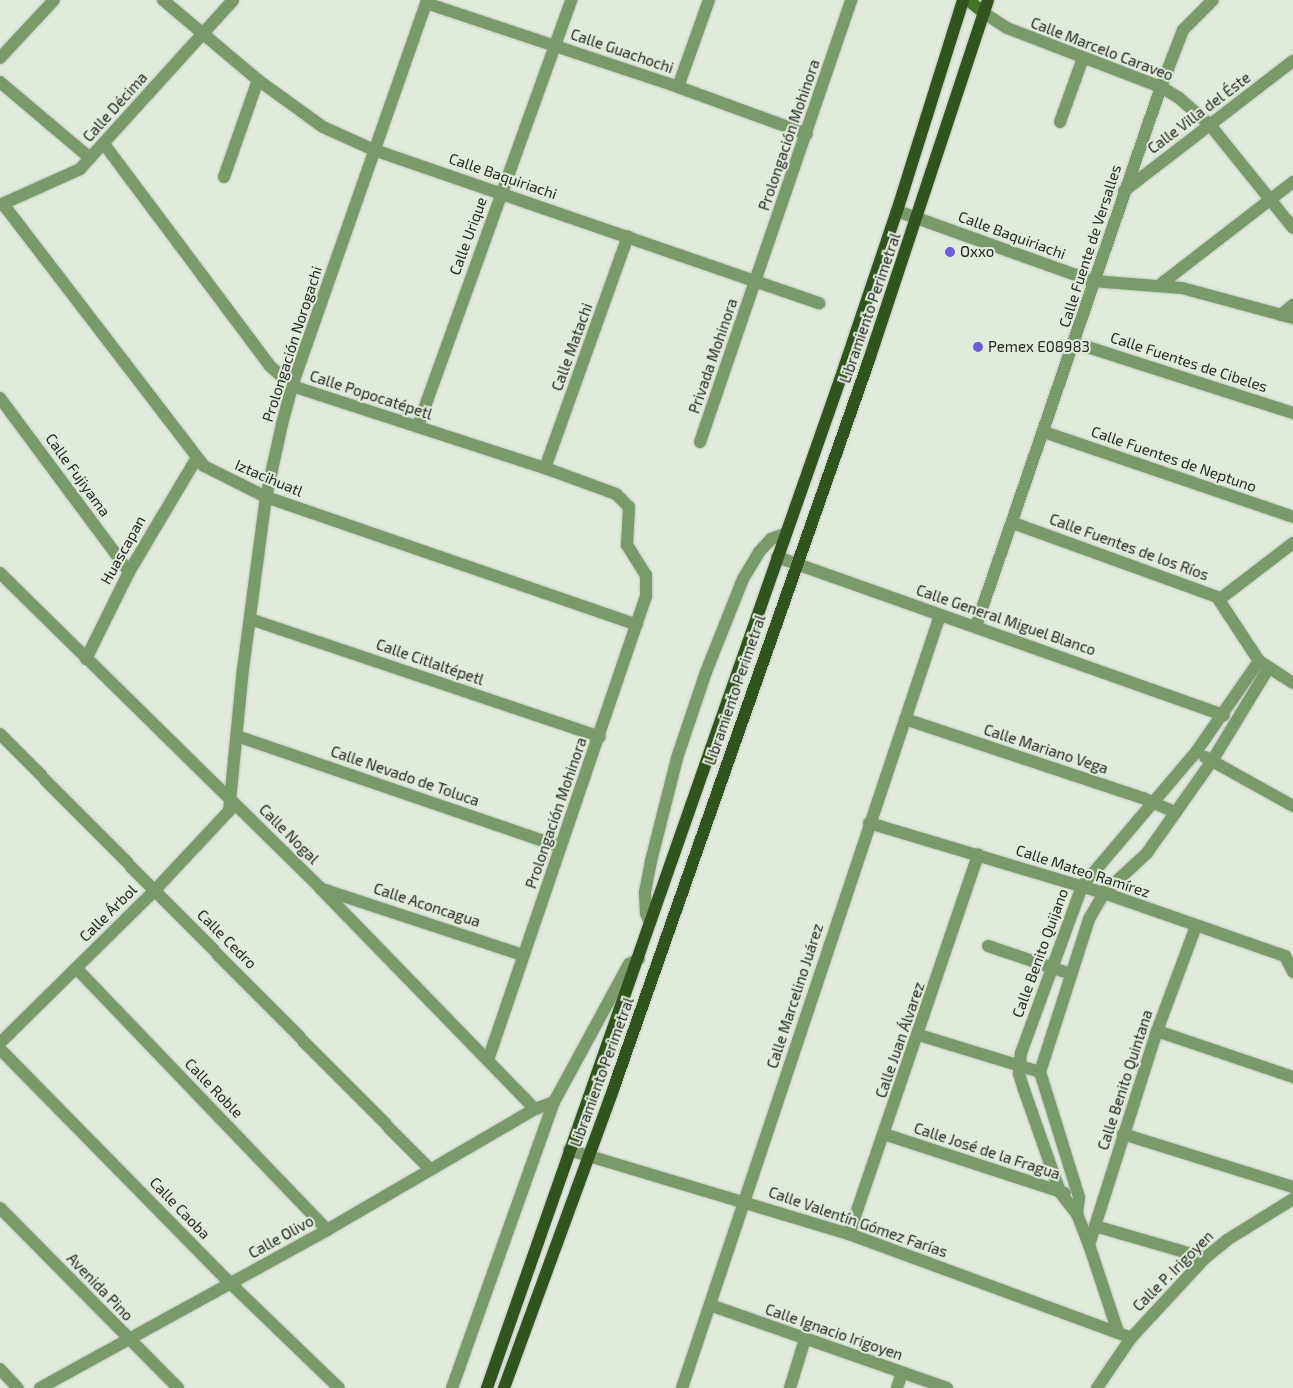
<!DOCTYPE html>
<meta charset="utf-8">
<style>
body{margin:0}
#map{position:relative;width:1293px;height:1388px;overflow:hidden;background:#e1ebdc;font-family:"Exo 2",sans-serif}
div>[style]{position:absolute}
.roads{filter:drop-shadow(0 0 1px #bfc8bb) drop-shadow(0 0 1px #bfc8bb)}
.street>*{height:12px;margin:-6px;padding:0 6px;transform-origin:6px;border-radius:6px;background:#799a69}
.secondary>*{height:12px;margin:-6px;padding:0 6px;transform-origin:6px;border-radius:6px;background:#447426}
.primary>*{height:12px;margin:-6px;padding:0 6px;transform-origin:6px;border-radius:6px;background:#31531d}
.dots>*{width:14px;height:14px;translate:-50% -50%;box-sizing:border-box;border:2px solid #e1ebdc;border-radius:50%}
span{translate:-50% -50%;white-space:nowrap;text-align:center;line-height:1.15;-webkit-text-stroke:4px #e1ebdc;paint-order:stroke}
.street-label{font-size:15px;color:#252923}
.poi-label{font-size:15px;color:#252923}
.left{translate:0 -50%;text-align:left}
</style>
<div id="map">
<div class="roads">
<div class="street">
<i style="left:163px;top:0;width:124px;rotate:40.1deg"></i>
<i style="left:258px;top:80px;width:80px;rotate:35.9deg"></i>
<i style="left:323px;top:127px;width:56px;rotate:24.3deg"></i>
<i style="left:374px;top:150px;width:471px;rotate:19deg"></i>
<i style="left:426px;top:3px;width:266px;rotate:18.4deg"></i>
<i style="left:678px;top:87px;width:137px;rotate:20deg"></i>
<i style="left:984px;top:13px;width:27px;rotate:33deg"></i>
<i style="left:1007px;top:28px;width:165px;rotate:21deg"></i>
<i style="left:1161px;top:87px;width:21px;rotate:31deg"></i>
<i style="left:1179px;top:98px;width:41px;rotate:41.1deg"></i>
<i style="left:1210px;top:125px;width:132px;rotate:51.1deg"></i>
<i style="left:0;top:58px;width:79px;rotate:-47deg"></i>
<i style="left:0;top:82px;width:118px;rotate:40.2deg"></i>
<i style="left:678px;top:87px;width:92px;rotate:-70.4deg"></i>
<i style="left:1060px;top:122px;width:68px;rotate:-70.2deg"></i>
<i style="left:104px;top:144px;width:277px;rotate:53.2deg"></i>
<i style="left:270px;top:366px;width:30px;rotate:42deg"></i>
<i style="left:292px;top:386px;width:266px;rotate:18deg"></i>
<i style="left:545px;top:468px;width:76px;rotate:20.1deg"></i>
<i style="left:616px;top:494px;width:18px;rotate:45deg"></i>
<i style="left:629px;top:507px;width:38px;rotate:93deg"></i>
<i style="left:627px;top:545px;width:36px;rotate:58deg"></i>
<i style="left:646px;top:575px;width:21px;rotate:90deg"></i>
<i style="left:646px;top:596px;width:489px;rotate:108.8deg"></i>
<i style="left:224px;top:177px;width:103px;rotate:-70.7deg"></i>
<i style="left:1124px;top:191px;width:213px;rotate:-37.6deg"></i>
<i style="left:3px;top:204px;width:330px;rotate:52.5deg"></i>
<i style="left:204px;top:466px;width:69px;rotate:26.6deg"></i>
<i style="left:266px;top:497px;width:392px;rotate:19deg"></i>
<i style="left:0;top:205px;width:88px;rotate:-24.2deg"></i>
<i style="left:80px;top:169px;width:228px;rotate:-47.8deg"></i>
<i style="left:897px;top:211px;width:208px;rotate:19.7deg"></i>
<i style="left:1093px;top:281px;width:89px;rotate:4.5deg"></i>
<i style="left:1182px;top:288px;width:115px;rotate:15.1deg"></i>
<i style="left:1161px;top:284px;width:167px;rotate:-37.7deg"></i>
<i style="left:1281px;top:315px;width:16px;rotate:-40deg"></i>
<i style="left:1075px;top:343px;width:229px;rotate:17.8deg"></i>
<i style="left:0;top:398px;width:217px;rotate:53.4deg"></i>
<i style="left:418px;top:426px;width:453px;rotate:-70.2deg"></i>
<i style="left:1044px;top:432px;width:263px;rotate:18.8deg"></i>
<i style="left:700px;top:442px;width:467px;rotate:-71.1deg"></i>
<i style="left:545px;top:468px;width:246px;rotate:-70.3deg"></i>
<i style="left:1013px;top:523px;width:217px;rotate:19.9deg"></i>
<i style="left:1217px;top:597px;width:77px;rotate:56.7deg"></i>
<i style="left:1259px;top:661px;width:40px;rotate:32.9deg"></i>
<i style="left:777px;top:557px;width:474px;rotate:19.5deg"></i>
<i style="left:0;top:573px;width:449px;rotate:44.5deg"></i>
<i style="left:320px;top:888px;width:308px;rotate:45.8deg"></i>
<i style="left:535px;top:1109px;width:20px;rotate:-20deg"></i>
<i style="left:1220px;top:599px;width:92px;rotate:-37.5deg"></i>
<i style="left:250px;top:619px;width:369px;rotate:18.6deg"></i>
<i style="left:976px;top:626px;width:570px;rotate:-71.06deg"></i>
<i style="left:1161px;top:87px;width:61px;rotate:-68.9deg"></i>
<i style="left:1183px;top:30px;width:42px;rotate:-45deg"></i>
<i style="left:86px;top:659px;width:97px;rotate:-63.7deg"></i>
<i style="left:129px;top:572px;width:131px;rotate:-59.3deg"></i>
<i style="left:905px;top:719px;width:251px;rotate:18.4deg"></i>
<i style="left:1143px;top:798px;width:36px;rotate:24deg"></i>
<i style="left:0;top:734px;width:612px;rotate:45.33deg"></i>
<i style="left:237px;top:736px;width:342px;rotate:18.9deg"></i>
<i style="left:1205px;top:757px;width:101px;rotate:29.1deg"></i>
<i style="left:869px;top:823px;width:245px;rotate:16.6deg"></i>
<i style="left:1104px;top:893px;width:192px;rotate:19.2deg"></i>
<i style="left:322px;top:889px;width:212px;rotate:18.2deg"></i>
<i style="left:650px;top:923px;width:11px;rotate:-112deg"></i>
<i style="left:646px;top:913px;width:21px;rotate:-93deg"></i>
<i style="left:645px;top:892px;width:32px;rotate:-79deg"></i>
<i style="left:651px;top:861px;width:106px;rotate:-75.8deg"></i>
<i style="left:677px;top:758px;width:91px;rotate:-71.4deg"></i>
<i style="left:706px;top:672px;width:100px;rotate:-68.3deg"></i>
<i style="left:743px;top:579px;width:31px;rotate:-59deg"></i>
<i style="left:759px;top:552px;width:18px;rotate:-47deg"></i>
<i style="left:771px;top:539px;width:15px;rotate:-20deg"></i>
<i style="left:988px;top:946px;width:88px;rotate:18.6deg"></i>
<i style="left:1285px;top:956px;width:18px;rotate:63deg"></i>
<i style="left:76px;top:968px;width:363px;rotate:46.2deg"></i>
<i style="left:1157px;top:1031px;width:144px;rotate:18.7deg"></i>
<i style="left:919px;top:1035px;width:127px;rotate:17deg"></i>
<i style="left:0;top:1043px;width:218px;rotate:-44.6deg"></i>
<i style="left:155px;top:890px;width:108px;rotate:-46.9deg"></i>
<i style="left:229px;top:811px;width:143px;rotate:-84.4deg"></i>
<i style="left:243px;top:669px;width:174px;rotate:-82.4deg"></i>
<i style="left:266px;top:497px;width:75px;rotate:-77.6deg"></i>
<i style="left:282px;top:424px;width:39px;rotate:-75deg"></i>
<i style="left:292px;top:386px;width:409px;rotate:-70.7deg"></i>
<i style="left:0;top:1049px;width:328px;rotate:45.5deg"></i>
<i style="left:230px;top:1283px;width:151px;rotate:43.9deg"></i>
<i style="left:884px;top:1134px;width:190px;rotate:18.1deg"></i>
<i style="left:1123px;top:1134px;width:178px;rotate:17.3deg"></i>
<i style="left:569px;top:1150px;width:292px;rotate:16.7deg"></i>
<i style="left:849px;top:1234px;width:301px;rotate:20.2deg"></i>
<i style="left:0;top:1208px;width:253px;rotate:45.3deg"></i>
<i style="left:1077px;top:1214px;width:17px;rotate:-83deg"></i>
<i style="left:1079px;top:1197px;width:131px;rotate:-107.3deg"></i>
<i style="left:1040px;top:1072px;width:161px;rotate:-72.2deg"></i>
<i style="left:1089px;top:919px;width:30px;rotate:-60deg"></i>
<i style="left:1104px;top:893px;width:59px;rotate:-42.9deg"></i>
<i style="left:1147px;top:853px;width:113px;rotate:-54.8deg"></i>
<i style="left:1212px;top:761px;width:108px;rotate:-58.7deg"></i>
<i style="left:1095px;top:1226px;width:115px;rotate:16.2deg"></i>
<i style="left:849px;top:1234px;width:401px;rotate:-71.2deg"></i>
<i style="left:1089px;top:1245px;width:225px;rotate:-72.4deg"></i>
<i style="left:1157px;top:1031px;width:112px;rotate:-69.6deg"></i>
<i style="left:710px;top:1305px;width:251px;rotate:19.3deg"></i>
<i style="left:1118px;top:1332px;width:92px;rotate:-108.4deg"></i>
<i style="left:1089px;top:1245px;width:33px;rotate:-111deg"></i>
<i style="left:1077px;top:1214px;width:28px;rotate:-128deg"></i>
<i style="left:1060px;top:1192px;width:108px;rotate:-109.4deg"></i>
<i style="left:1024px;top:1090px;width:17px;rotate:-107deg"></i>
<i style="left:1019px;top:1074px;width:21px;rotate:-85deg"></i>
<i style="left:1021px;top:1053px;width:178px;rotate:-69.9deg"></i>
<i style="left:1082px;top:886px;width:176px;rotate:-49.6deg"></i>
<i style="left:1196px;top:752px;width:111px;rotate:-55.3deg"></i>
<i style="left:0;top:1369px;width:26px;rotate:47deg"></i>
<i style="left:40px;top:1388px;width:328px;rotate:-28.8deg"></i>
<i style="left:327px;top:1230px;width:241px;rotate:-30.2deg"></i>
<i style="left:452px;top:1388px;width:304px;rotate:-70.4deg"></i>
<i style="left:554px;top:1102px;width:157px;rotate:-61.5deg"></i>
<i style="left:629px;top:964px;width:11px;rotate:-27deg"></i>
<i style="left:682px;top:1388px;width:815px;rotate:-71.54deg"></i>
<i style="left:790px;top:1388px;width:51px;rotate:-73deg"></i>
<i style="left:897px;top:1388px;width:16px;rotate:-72deg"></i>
<i style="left:1097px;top:1388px;width:60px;rotate:-55.8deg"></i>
<i style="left:1131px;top:1338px;width:109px;rotate:-47.2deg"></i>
<i style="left:1205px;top:1258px;width:28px;rotate:-39deg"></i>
<i style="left:1227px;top:1240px;width:78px;rotate:-31.8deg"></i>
</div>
<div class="secondary">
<i style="left:968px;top:0;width:21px;rotate:39deg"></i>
</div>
<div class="primary">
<i style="left:487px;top:1388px;width:1068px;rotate:-70.7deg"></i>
<i style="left:840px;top:380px;width:178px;rotate:-71.4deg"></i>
<i style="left:897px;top:211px;width:221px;rotate:-72.6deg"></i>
<i style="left:504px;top:1388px;width:320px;rotate:-69.9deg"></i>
<i style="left:614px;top:1087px;width:770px;rotate:-70.67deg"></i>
<i style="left:869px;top:360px;width:379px;rotate:-71.7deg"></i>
</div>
</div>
<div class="dots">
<i style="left:950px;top:252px;background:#6d5cd6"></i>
<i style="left:978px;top:347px;background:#6d5cd6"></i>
</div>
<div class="street-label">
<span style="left:1102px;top:49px;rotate:21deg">Calle Marcelo Caraveo</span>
<span style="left:622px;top:51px;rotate:19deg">Calle Guachochi</span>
<span style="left:115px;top:107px;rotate:-48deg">Calle Décima</span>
<span style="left:1199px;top:113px;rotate:-37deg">Calle Villa del Éste</span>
<span style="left:789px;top:135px;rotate:-71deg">Prolongación Mohinora</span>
<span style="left:503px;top:176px;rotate:19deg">Calle Baquiriachi</span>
<span style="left:1012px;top:235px;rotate:20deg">Calle Baquiriachi</span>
<span style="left:468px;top:236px;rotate:-70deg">Calle Urique</span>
<span style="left:1090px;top:246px;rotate:-72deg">Calle Fuente de Versalles</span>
<span style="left:870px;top:308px;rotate:-71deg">Libramiento Perimetral</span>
<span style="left:292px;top:344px;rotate:-72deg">Prolongación Norogachi</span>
<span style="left:572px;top:347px;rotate:-70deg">Calle Matachi</span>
<span style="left:713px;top:356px;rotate:-71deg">Privada Mohinora</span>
<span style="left:1189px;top:362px;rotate:18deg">Calle Fuentes de Cibeles</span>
<span style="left:371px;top:395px;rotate:18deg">Calle Popocatépetl</span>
<span style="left:1174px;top:459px;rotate:19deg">Calle Fuentes de Neptuno</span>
<span style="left:78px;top:475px;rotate:54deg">Calle Fujiyama</span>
<span style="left:269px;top:478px;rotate:23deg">Iztacihuatl</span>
<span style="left:1129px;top:547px;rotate:20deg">Calle Fuentes de los Ríos</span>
<span style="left:123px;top:550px;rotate:-61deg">Huascapan</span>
<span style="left:1006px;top:620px;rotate:19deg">Calle General Miguel Blanco</span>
<span style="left:430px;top:662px;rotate:19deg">Calle Citlaltépetl</span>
<span style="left:735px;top:690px;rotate:-71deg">Libramiento Perimetral</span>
<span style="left:1046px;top:749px;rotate:18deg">Calle Mariano Vega</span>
<span style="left:405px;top:776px;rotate:19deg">Calle Nevado de Toluca</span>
<span style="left:556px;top:813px;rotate:-71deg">Prolongación Mohinora</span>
<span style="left:289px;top:834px;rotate:45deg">Calle Nogal</span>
<span style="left:1083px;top:871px;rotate:18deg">Calle Mateo Ramírez</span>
<span style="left:427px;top:905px;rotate:18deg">Calle Aconcagua</span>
<span style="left:108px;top:913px;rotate:-45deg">Calle Árbol</span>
<span style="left:227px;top:939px;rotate:45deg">Calle Cedro</span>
<span style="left:1040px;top:953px;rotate:-70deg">Calle Benito Quijano</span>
<span style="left:795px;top:996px;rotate:-72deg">Calle Marcelino Juárez</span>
<span style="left:900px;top:1040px;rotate:-71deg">Calle Juan Álvarez</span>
<span style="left:602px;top:1072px;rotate:-70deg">Libramiento Perimetral</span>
<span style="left:1125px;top:1080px;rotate:-72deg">Calle Benito Quintana</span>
<span style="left:214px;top:1088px;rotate:46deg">Calle Roble</span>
<span style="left:987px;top:1151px;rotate:18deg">Calle José de la Fragua</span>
<span style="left:180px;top:1208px;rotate:46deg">Calle Caoba</span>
<span style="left:858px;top:1222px;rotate:19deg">Calle Valentín Gómez Farías</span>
<span style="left:281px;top:1237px;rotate:-29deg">Calle Olivo</span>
<span style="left:1173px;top:1271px;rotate:-45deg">Calle P. Irigoyen</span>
<span style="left:100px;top:1287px;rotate:46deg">Avenida Pino</span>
<span style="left:834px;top:1332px;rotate:19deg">Calle Ignacio Irigoyen</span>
</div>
<div class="poi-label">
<span class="left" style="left:960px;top:252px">Oxxo</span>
<span class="left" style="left:988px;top:347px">Pemex E08983</span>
</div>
</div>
